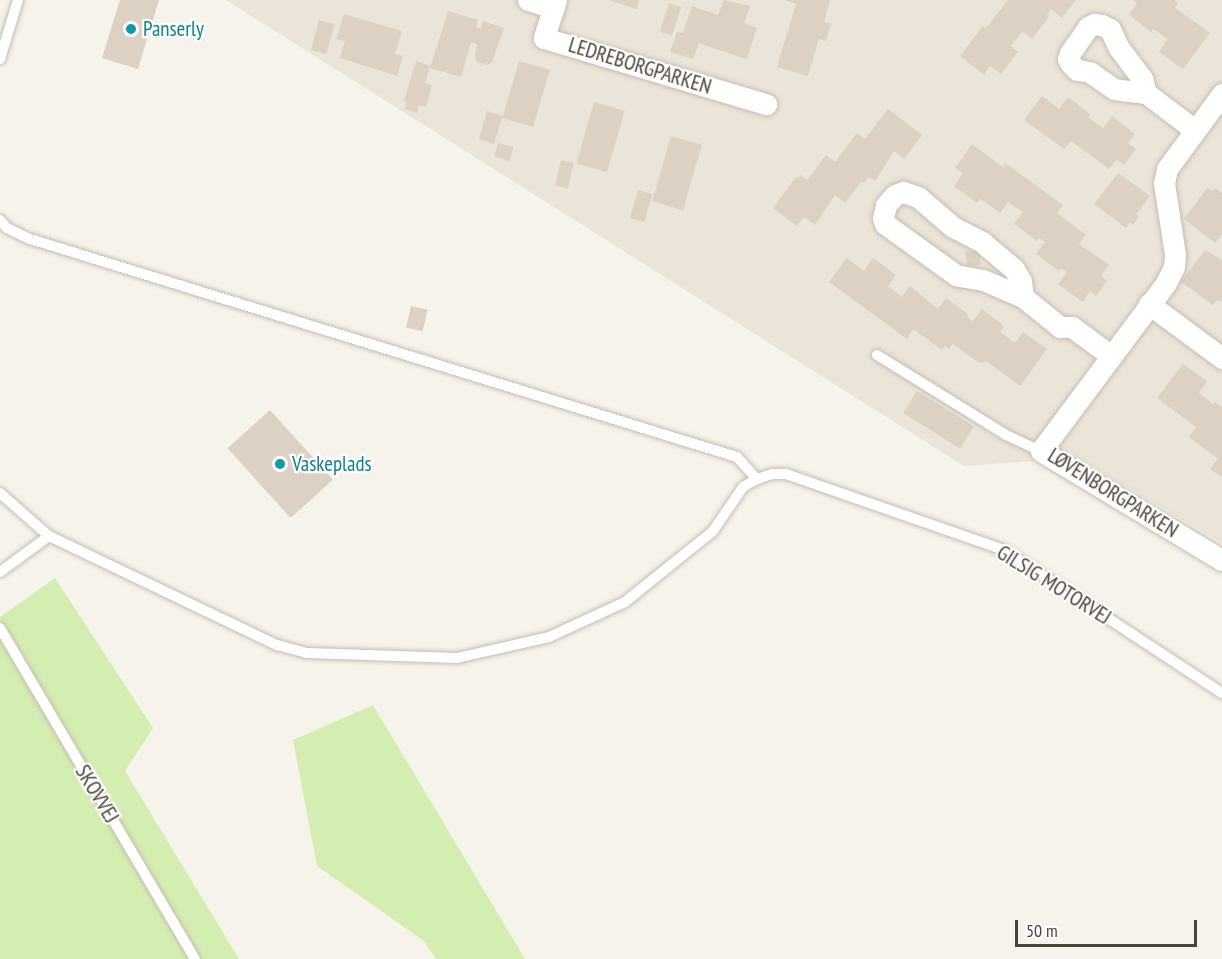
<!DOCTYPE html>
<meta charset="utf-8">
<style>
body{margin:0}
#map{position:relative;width:1222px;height:959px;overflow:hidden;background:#f6f3eb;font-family:"PT Sans Narrow",sans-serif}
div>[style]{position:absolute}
.residential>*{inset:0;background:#ebe4d9}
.green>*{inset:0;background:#d4edb1}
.building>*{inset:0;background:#dcd1c2;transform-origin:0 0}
.roads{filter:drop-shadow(0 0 2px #c6bdaf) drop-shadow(0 0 2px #c6bdaf)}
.lane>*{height:10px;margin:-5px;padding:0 5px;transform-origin:5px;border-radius:5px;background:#fff}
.street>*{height:21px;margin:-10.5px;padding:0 10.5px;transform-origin:10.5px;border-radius:10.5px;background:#fff}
.dots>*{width:16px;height:16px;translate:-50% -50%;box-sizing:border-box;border:3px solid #fff;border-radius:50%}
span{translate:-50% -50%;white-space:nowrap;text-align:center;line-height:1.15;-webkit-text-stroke:4.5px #fff;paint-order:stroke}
.culture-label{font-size:21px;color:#0d838f}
.left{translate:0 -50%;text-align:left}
.street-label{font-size:21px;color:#4c4338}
.scale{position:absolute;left:1015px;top:920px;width:182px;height:27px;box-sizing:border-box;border:3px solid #4c4338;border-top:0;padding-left:8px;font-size:18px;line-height:21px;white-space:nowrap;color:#4c4338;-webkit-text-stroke:4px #fff;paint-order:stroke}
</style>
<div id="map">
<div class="residential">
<i style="clip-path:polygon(226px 0,1222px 0,1222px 543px,1078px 458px,964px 466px)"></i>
</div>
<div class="green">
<i style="clip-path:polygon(55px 578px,153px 728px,125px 771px,239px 959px,0 959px,0 617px)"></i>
<i style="clip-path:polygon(373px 705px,525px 959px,436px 959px,424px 941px,317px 866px,293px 740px)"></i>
</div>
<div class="building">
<i style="clip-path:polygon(120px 0,159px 0,138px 69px,102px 58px)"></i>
<i style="clip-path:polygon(608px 0,639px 0,637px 9px)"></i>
<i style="clip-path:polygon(724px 0,750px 6px,744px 23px,757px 28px,747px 59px,699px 43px,693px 59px,670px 52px,677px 32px,683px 33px,692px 6px,718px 15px)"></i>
<i style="clip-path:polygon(785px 0,830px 0,824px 22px,831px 24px,826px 41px,819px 39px,808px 76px,777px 67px,796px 4px)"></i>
<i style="clip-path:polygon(1008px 0,1076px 0,1062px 18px,1051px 9px,1047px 16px,1049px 17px,1032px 39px,1022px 31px,1011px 46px,1018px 52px,1001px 74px,990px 66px,984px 75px,960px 56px,983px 26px,986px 28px)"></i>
<i style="clip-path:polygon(1133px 0,1174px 0,1178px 3px,1175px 8px,1210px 33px,1183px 69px,1159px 52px,1168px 39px,1153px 29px,1151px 32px,1129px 15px,1137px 3px)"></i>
<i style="left:669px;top:3px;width:13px;height:30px;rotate:18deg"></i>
<i style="clip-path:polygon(448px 11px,478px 20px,476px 27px,481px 29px,483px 21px,504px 28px,492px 62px,488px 65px,477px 62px,475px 56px,477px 44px,471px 42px,461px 77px,430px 68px)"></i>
<i style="clip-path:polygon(344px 14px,402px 31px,395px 54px,403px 56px,397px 76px,340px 58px,345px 41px,336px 39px)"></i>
<i style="left:319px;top:20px;width:16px;height:31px;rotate:15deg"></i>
<i style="clip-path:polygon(416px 61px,430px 66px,425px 83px,432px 85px,426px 107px,419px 105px,417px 113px,405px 109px,407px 102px,404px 101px)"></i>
<i style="clip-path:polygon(519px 61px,550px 70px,533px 127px,502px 118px,494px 144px,479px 139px,487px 111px,503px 116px)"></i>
<i style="clip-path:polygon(1042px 96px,1059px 109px,1068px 97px,1090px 114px,1088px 117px,1103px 128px,1112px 116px,1135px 134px,1128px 143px,1136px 149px,1124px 165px,1117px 159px,1109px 169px,1071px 141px,1064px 149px,1024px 120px)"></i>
<i style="left:594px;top:102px;width:32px;height:64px;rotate:16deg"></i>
<i style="clip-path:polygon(888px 109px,922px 135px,904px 159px,894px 151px,875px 181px,869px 177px,864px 183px,861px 182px,845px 203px,835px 195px,815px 225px,804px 217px,797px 226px,773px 208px,796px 177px,798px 178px,801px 175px,807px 180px,826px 155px,835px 162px,857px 133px,865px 139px)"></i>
<i style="left:671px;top:136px;width:32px;height:68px;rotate:16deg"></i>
<i style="left:498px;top:143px;width:16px;height:14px;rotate:15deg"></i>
<i style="clip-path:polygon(972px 144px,1003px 167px,1005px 163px,1063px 205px,1057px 213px,1086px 235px,1079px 244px,1109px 265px,1101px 276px,1107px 281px,1096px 296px,1090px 291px,1083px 302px,1058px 284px,1067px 272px,1061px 268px,1059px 271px,1036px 254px,1045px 242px,1039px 238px,1037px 241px,1014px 224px,1023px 212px,1008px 202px,1000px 213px,980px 199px,977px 203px,954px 186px,963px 173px,955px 168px)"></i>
<i style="left:561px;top:160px;width:13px;height:26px;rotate:13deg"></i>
<i style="clip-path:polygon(1118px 173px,1150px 196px,1136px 214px,1139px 217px,1133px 225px,1130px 222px,1126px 228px,1094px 204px)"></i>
<i style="clip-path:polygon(1207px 188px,1212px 191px,1215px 188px,1222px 193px,1222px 234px,1215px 243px,1184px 219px)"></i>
<i style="left:638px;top:190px;width:15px;height:29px;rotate:16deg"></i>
<i style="left:979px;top:250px;width:15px;height:14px;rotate:82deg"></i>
<i style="clip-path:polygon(1205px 250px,1222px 260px,1222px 299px,1220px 302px,1217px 300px,1213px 305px,1181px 282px)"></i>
<i style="clip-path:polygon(847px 258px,864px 271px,873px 258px,896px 275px,888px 286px,902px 297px,910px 286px,938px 309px,946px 298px,969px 315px,967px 317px,973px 321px,982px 309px,1004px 326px,1000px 332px,1015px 343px,1023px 332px,1047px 349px,1020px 386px,985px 360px,983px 363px,978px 362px,953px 344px,949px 349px,945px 346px,942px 350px,913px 329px,907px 339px,829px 282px)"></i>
<i style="left:411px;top:306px;width:17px;height:22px;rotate:13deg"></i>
<i style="clip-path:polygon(1183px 364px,1207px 381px,1199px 393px,1213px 404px,1215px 402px,1222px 407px,1222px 477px,1210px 469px,1218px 459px,1189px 437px,1196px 427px,1157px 398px)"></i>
<i style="left:917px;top:391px;width:67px;height:26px;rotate:32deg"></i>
<i style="left:270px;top:410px;width:94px;height:57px;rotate:48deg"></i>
</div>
<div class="roads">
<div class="lane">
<i style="left:0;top:59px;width:62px;rotate:-73deg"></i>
<i style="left:0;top:220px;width:11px;rotate:49deg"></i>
<i style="left:7px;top:228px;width:25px;rotate:26deg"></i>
<i style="left:30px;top:239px;width:740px;rotate:17.14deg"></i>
<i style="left:737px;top:457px;width:30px;rotate:48deg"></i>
<i style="left:877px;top:355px;width:152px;rotate:31.8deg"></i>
<i style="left:1006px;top:435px;width:38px;rotate:25deg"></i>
<i style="left:0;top:493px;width:65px;rotate:41.3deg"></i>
<i style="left:49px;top:536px;width:253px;rotate:25.6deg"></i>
<i style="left:277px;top:645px;width:31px;rotate:15deg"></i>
<i style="left:307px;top:653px;width:150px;rotate:1.9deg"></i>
<i style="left:457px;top:658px;width:94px;rotate:-12.9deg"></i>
<i style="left:549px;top:637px;width:84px;rotate:-24.7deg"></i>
<i style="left:625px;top:602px;width:113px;rotate:-38.9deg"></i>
<i style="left:713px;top:531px;width:53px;rotate:-55.7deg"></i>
<i style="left:743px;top:487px;width:16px;rotate:-30deg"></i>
<i style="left:757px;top:479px;width:16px;rotate:-18deg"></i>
<i style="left:772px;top:474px;width:14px"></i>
<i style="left:786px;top:474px;width:231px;rotate:19.2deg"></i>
<i style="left:1004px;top:550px;width:261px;rotate:33.3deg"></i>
<i style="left:0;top:572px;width:61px;rotate:-36.3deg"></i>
<i style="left:0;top:628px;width:384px;rotate:59.5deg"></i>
</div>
<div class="street">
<i style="left:528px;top:0;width:27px;rotate:17deg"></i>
<i style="left:556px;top:0;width:40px;rotate:108deg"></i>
<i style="left:544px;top:38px;width:232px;rotate:16.6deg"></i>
<i style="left:1146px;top:93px;width:32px;rotate:-173deg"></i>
<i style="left:1114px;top:89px;width:29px;rotate:-145deg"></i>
<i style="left:1090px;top:72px;width:13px;rotate:-171deg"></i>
<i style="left:1077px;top:70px;width:8px;rotate:-135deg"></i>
<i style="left:1071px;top:64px;width:6px;rotate:-121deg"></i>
<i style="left:1068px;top:59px;width:6px;rotate:-72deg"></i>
<i style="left:1070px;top:53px;width:32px;rotate:-55deg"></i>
<i style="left:1088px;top:27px;width:7px;rotate:-27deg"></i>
<i style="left:1094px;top:24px;width:8px;rotate:7deg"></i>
<i style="left:1102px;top:25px;width:9px;rotate:27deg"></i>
<i style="left:1110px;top:29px;width:21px;rotate:65deg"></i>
<i style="left:1119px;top:48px;width:38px;rotate:53deg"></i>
<i style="left:1142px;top:78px;width:16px;rotate:75deg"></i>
<i style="left:1146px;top:93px;width:61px;rotate:37.1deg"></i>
<i style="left:1222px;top:94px;width:93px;rotate:126.3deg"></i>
<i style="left:1167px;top:169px;width:14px;rotate:102deg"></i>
<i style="left:1164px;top:183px;width:73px;rotate:81.3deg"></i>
<i style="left:1175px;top:255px;width:12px;rotate:95deg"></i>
<i style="left:1174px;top:267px;width:18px;rotate:117deg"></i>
<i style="left:1166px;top:283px;width:209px;rotate:126.7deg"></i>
<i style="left:1041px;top:451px;width:211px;rotate:31.1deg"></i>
<i style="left:1023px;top:297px;width:43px;rotate:-157deg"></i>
<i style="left:983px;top:280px;width:27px;rotate:-170deg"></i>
<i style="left:956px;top:275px;width:87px;rotate:-144.3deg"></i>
<i style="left:885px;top:224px;width:6px;rotate:-108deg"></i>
<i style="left:883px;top:218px;width:13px;rotate:-77deg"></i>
<i style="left:886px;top:205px;width:13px;rotate:-48deg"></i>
<i style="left:895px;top:195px;width:9px;rotate:-21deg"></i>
<i style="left:903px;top:192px;width:16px;rotate:18deg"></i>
<i style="left:918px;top:197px;width:46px;rotate:40.6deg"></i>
<i style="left:953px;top:227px;width:33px;rotate:27deg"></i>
<i style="left:982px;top:242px;width:42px;rotate:40.2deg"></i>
<i style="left:1014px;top:269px;width:14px;rotate:60deg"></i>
<i style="left:1021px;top:281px;width:16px;rotate:83deg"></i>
<i style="left:1023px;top:297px;width:48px;rotate:39deg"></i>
<i style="left:1060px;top:327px;width:12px"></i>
<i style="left:1072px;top:327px;width:47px;rotate:36.4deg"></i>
<i style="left:1149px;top:304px;width:91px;rotate:36.5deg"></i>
</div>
</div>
<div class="dots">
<i style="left:131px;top:29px;background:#0f9aa8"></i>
<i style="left:280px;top:464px;background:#0f9aa8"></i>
</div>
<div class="culture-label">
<span class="left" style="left:143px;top:29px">Panserly</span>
<span class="left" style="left:292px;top:464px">Vaskeplads</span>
</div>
<div class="street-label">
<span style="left:640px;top:66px;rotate:17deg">LEDREBORGPARKEN</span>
<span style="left:1113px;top:493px;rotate:32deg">LØVENBORGPARKEN</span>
<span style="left:1054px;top:585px;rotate:32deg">GILSIG MOTORVEJ</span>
<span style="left:97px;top:794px;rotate:59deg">SKOVVEJ</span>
</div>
<div class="scale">50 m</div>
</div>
